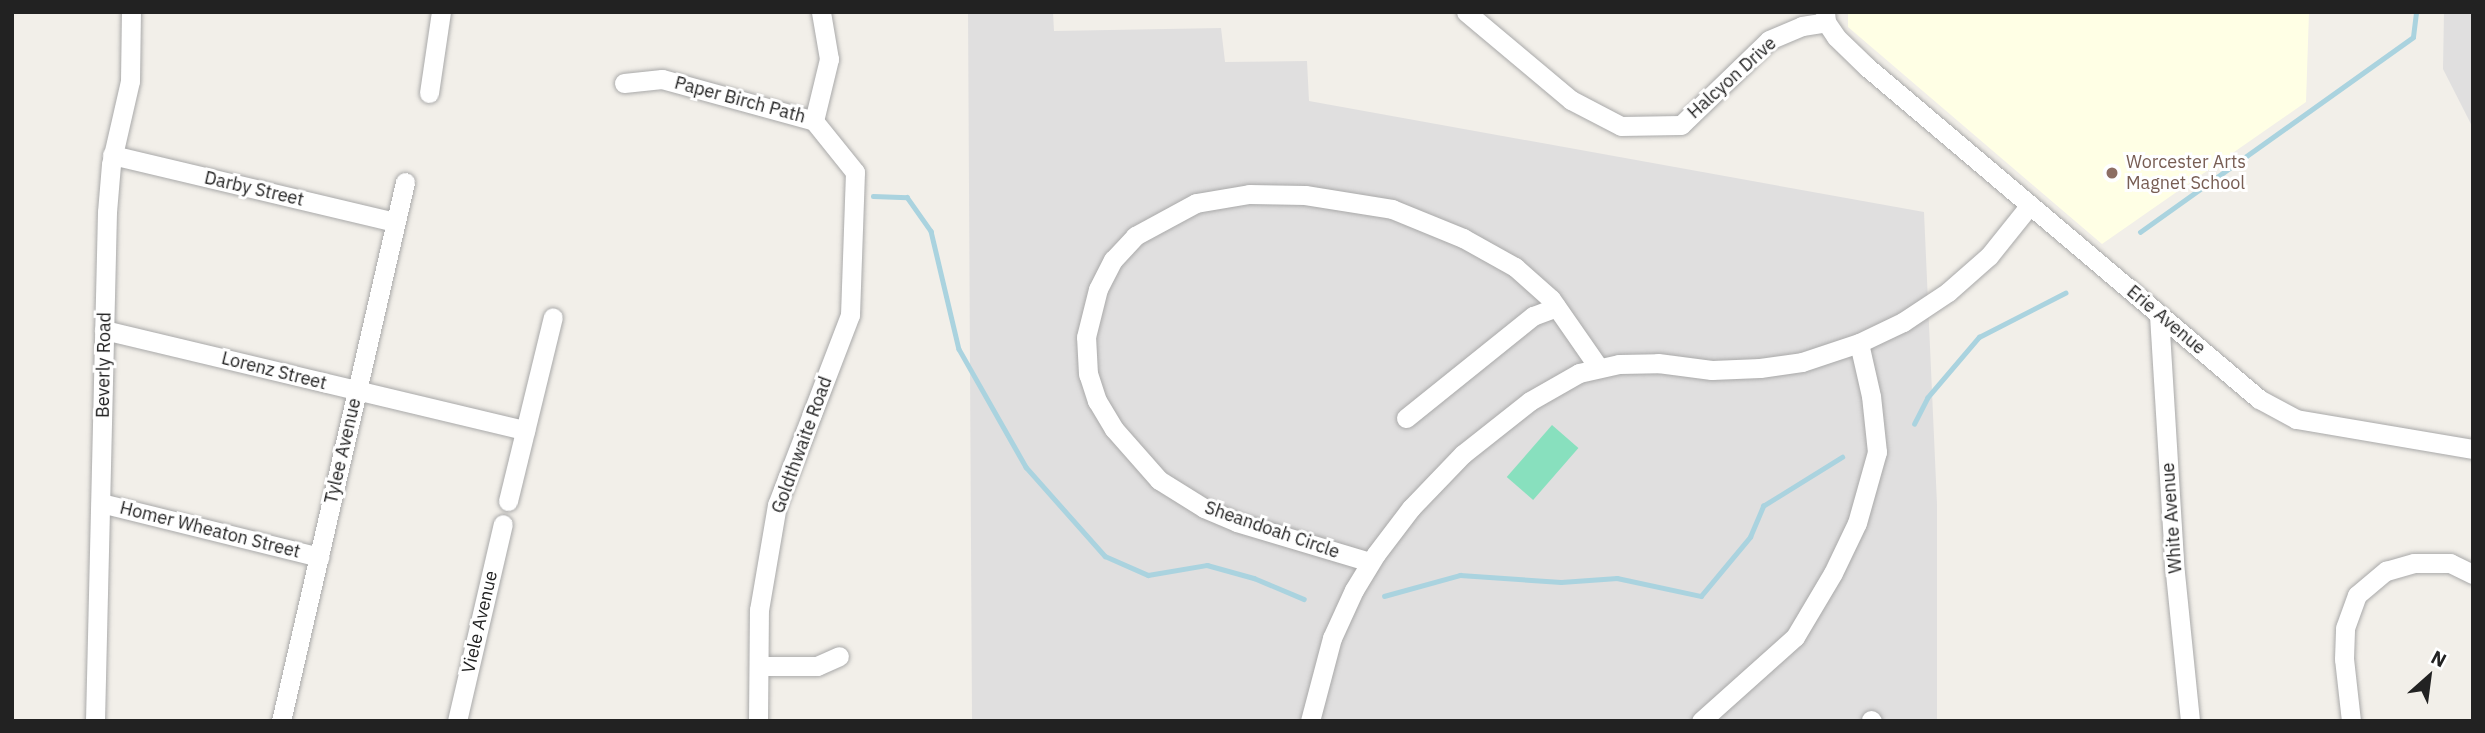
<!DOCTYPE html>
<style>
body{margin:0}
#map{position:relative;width:2485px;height:733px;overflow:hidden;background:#f2efe9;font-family:"IBM Plex Sans",sans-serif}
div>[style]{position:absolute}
.residential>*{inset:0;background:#e0dfdf}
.education>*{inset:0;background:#ffffe5}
.pitch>*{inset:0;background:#88e0be;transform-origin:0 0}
.stream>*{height:4.5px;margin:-2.25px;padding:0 2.25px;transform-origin:2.25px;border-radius:2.25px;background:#aad3df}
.roads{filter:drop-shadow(0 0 2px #a9a9a9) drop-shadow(0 0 2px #a9a9a9)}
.minor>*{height:19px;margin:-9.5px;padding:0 9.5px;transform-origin:9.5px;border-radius:9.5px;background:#fff}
.dots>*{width:19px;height:19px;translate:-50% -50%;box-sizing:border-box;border:4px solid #fff;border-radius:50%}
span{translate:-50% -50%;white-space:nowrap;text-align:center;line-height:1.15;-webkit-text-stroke:6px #fff;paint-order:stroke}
.street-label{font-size:18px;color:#222}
.education-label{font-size:18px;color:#785e54}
.left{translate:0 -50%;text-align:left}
.frame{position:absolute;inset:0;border:14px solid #222;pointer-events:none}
.north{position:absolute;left:2394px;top:642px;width:70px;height:70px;-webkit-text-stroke:5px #fff;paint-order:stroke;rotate:28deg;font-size:19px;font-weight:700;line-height:28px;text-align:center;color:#222}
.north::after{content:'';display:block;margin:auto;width:24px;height:32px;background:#222;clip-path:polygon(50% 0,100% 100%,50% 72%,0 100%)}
</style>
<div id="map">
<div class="residential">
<i style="clip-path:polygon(968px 12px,1053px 12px,1054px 31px,1221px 28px,1225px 62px,1307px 61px,1309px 101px,1924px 212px,1937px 504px,1937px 721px,972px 721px)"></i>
<i style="clip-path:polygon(2444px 12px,2473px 12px,2473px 128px,2443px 69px)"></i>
</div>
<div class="education">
<i style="clip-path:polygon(1848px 12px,2309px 12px,2306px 102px,2102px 244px,1848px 27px)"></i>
</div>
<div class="pitch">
<i style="left:1552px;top:425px;width:35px;height:69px;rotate:41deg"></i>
</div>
<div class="stream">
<i style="left:873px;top:196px;width:34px;rotate:2deg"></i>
<i style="left:907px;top:197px;width:42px;rotate:54.8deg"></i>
<i style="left:931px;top:231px;width:121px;rotate:76.7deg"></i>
<i style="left:959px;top:349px;width:136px;rotate:60.4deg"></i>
<i style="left:1026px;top:467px;width:119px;rotate:48.4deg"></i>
<i style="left:1105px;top:556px;width:47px;rotate:23.8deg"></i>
<i style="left:1148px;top:575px;width:60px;rotate:-9.6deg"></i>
<i style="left:1207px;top:565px;width:49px;rotate:15.5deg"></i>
<i style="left:1254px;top:578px;width:54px;rotate:22.8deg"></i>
<i style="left:2140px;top:232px;width:335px;rotate:-35.5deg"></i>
<i style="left:2413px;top:37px;width:25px;rotate:-83deg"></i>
<i style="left:1914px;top:424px;width:29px;rotate:-63deg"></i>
<i style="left:1927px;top:398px;width:80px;rotate:-49.6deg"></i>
<i style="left:1979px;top:337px;width:97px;rotate:-27.1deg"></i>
<i style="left:1384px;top:596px;width:79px;rotate:-15.4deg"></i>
<i style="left:1460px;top:575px;width:101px;rotate:4deg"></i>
<i style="left:1561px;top:582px;width:56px;rotate:-4.1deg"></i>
<i style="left:1617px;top:578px;width:86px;rotate:12.1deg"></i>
<i style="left:1701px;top:596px;width:77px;rotate:-50.3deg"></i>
<i style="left:1750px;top:537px;width:34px;rotate:-67deg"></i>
<i style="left:1763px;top:506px;width:93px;rotate:-31.8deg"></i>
</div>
<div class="roads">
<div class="minor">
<i style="left:1466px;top:12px;width:137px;rotate:40deg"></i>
<i style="left:1571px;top:100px;width:56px;rotate:27.5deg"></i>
<i style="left:1621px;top:126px;width:60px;rotate:-1deg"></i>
<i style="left:1681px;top:125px;width:122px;rotate:-44deg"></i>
<i style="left:1769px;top:40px;width:36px;rotate:-23deg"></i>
<i style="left:1802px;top:26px;width:24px;rotate:-9deg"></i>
<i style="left:1825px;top:12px;width:10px;rotate:84deg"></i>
<i style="left:1826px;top:22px;width:18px;rotate:56deg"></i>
<i style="left:1836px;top:37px;width:43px;rotate:44.1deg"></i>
<i style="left:1867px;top:67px;width:514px;rotate:40.26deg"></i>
<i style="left:2259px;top:399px;width:42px;rotate:28.4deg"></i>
<i style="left:2296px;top:419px;width:180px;rotate:9.6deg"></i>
<i style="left:624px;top:83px;width:38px;rotate:-6deg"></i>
<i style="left:662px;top:79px;width:158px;rotate:15.4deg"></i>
<i style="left:429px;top:93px;width:82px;rotate:-81.6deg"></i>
<i style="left:112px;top:155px;width:291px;rotate:13.3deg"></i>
<i style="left:2159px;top:315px;width:258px;rotate:86.5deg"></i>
<i style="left:2175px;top:573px;width:149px;rotate:84.2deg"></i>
<i style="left:104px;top:330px;width:433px;rotate:13.4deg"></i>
<i style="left:1406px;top:418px;width:163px;rotate:-38.8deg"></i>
<i style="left:1533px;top:316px;width:25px;rotate:-21deg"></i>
<i style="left:508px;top:501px;width:189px;rotate:-76.3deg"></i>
<i style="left:101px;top:503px;width:225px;rotate:13.9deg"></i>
<i style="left:1370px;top:562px;width:139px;rotate:-163.3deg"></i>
<i style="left:1237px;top:522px;width:36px;rotate:-157deg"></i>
<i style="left:1204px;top:508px;width:53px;rotate:-148.1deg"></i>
<i style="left:1159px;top:480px;width:68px;rotate:-131.4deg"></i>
<i style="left:1114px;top:429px;width:33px;rotate:-121deg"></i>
<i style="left:1097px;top:401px;width:28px;rotate:-108deg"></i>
<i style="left:1088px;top:374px;width:37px;rotate:-93deg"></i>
<i style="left:1086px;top:337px;width:49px;rotate:-76deg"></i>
<i style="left:1098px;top:289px;width:33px;rotate:-63deg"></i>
<i style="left:1113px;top:260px;width:33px;rotate:-47deg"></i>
<i style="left:1135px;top:236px;width:69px;rotate:-28.4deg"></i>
<i style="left:1196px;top:203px;width:54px;rotate:-9.6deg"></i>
<i style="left:1249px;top:194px;width:56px;rotate:1deg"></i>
<i style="left:1305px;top:195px;width:88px;rotate:9.1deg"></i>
<i style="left:1392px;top:209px;width:77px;rotate:22.2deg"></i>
<i style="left:1463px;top:238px;width:60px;rotate:29.1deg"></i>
<i style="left:1515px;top:267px;width:48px;rotate:41.6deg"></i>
<i style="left:1551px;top:299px;width:84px;rotate:55.2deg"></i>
<i style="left:759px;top:666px;width:58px"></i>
<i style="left:817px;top:666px;width:24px;rotate:-24deg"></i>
<i style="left:1871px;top:720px;width:1px;rotate:45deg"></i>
<i style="left:95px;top:721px;width:509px;rotate:-88.65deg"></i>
<i style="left:107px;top:212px;width:48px;rotate:-85.2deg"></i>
<i style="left:111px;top:164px;width:85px;rotate:-77.1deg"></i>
<i style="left:130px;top:81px;width:69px;rotate:-89.2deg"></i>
<i style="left:281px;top:721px;width:553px;rotate:-77.04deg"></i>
<i style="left:457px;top:721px;width:202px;rotate:-76.9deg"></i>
<i style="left:758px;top:721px;width:111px;rotate:-89.5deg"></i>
<i style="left:759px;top:610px;width:107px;rotate:-80.3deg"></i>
<i style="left:777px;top:505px;width:204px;rotate:-69deg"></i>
<i style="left:850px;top:315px;width:143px;rotate:-88deg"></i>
<i style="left:855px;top:172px;width:65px;rotate:-128.8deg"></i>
<i style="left:814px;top:121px;width:64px;rotate:-76.4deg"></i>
<i style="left:829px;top:59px;width:48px;rotate:-99.7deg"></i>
<i style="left:1310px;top:721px;width:86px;rotate:-75.2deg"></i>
<i style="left:1332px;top:638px;width:53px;rotate:-65.4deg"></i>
<i style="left:1354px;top:590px;width:42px;rotate:-58.6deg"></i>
<i style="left:1376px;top:554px;width:58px;rotate:-52.7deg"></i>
<i style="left:1411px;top:508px;width:75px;rotate:-46.1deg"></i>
<i style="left:1463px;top:454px;width:85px;rotate:-38.3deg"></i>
<i style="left:1530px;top:401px;width:56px;rotate:-29.7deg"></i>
<i style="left:1579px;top:373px;width:41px;rotate:-12.7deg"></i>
<i style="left:1619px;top:364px;width:39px;rotate:-1deg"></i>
<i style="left:1658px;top:363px;width:54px;rotate:7.4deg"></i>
<i style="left:1712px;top:370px;width:48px;rotate:-2.4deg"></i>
<i style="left:1760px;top:368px;width:42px;rotate:-8.1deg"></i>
<i style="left:1802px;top:362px;width:60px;rotate:-18.4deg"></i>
<i style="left:1859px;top:343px;width:49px;rotate:-25.5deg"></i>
<i style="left:1903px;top:322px;width:54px;rotate:-33.7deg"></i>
<i style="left:1948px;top:292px;width:55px;rotate:-41.3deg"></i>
<i style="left:1989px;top:256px;width:64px;rotate:-51.3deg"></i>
<i style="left:1701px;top:721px;width:126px;rotate:-41.8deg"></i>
<i style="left:1795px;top:637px;width:74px;rotate:-59.3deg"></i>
<i style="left:1833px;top:573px;width:55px;rotate:-64.4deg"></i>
<i style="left:1857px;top:523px;width:74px;rotate:-74.3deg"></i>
<i style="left:1877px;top:452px;width:56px;rotate:-96.1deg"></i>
<i style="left:1871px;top:396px;width:54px;rotate:-102.8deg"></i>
<i style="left:2351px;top:721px;width:62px;rotate:-96.4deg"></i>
<i style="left:2344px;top:659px;width:31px;rotate:-88deg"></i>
<i style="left:2345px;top:628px;width:35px;rotate:-70deg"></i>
<i style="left:2357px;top:595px;width:38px;rotate:-40deg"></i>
<i style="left:2386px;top:571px;width:29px;rotate:-16deg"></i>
<i style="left:2414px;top:563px;width:36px"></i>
<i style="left:2450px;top:563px;width:25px;rotate:26deg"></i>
</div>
</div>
<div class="dots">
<i style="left:2112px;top:173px;background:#8d6e63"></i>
</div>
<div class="street-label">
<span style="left:1732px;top:78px;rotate:-42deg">Halcyon Drive</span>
<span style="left:740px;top:100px;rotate:15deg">Paper Birch Path</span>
<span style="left:254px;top:189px;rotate:13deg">Darby Street</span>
<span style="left:2166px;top:320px;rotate:40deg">Erie Avenue</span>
<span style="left:104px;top:365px;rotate:-89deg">Beverly Road</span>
<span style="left:274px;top:371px;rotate:14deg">Lorenz Street</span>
<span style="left:802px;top:445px;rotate:-70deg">Goldthwaite Road</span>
<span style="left:343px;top:451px;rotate:-77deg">Tylee Avenue</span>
<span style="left:2172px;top:518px;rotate:-94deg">White Avenue</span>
<span style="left:210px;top:530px;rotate:14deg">Homer Wheaton Street</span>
<span style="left:1272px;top:530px;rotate:19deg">Sheandoah Circle</span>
<span style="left:480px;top:622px;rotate:-77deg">Viele Avenue</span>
</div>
<div class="education-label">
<span class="left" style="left:2126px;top:173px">Worcester Arts<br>Magnet School</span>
</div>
<div class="frame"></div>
<div class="north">N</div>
</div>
